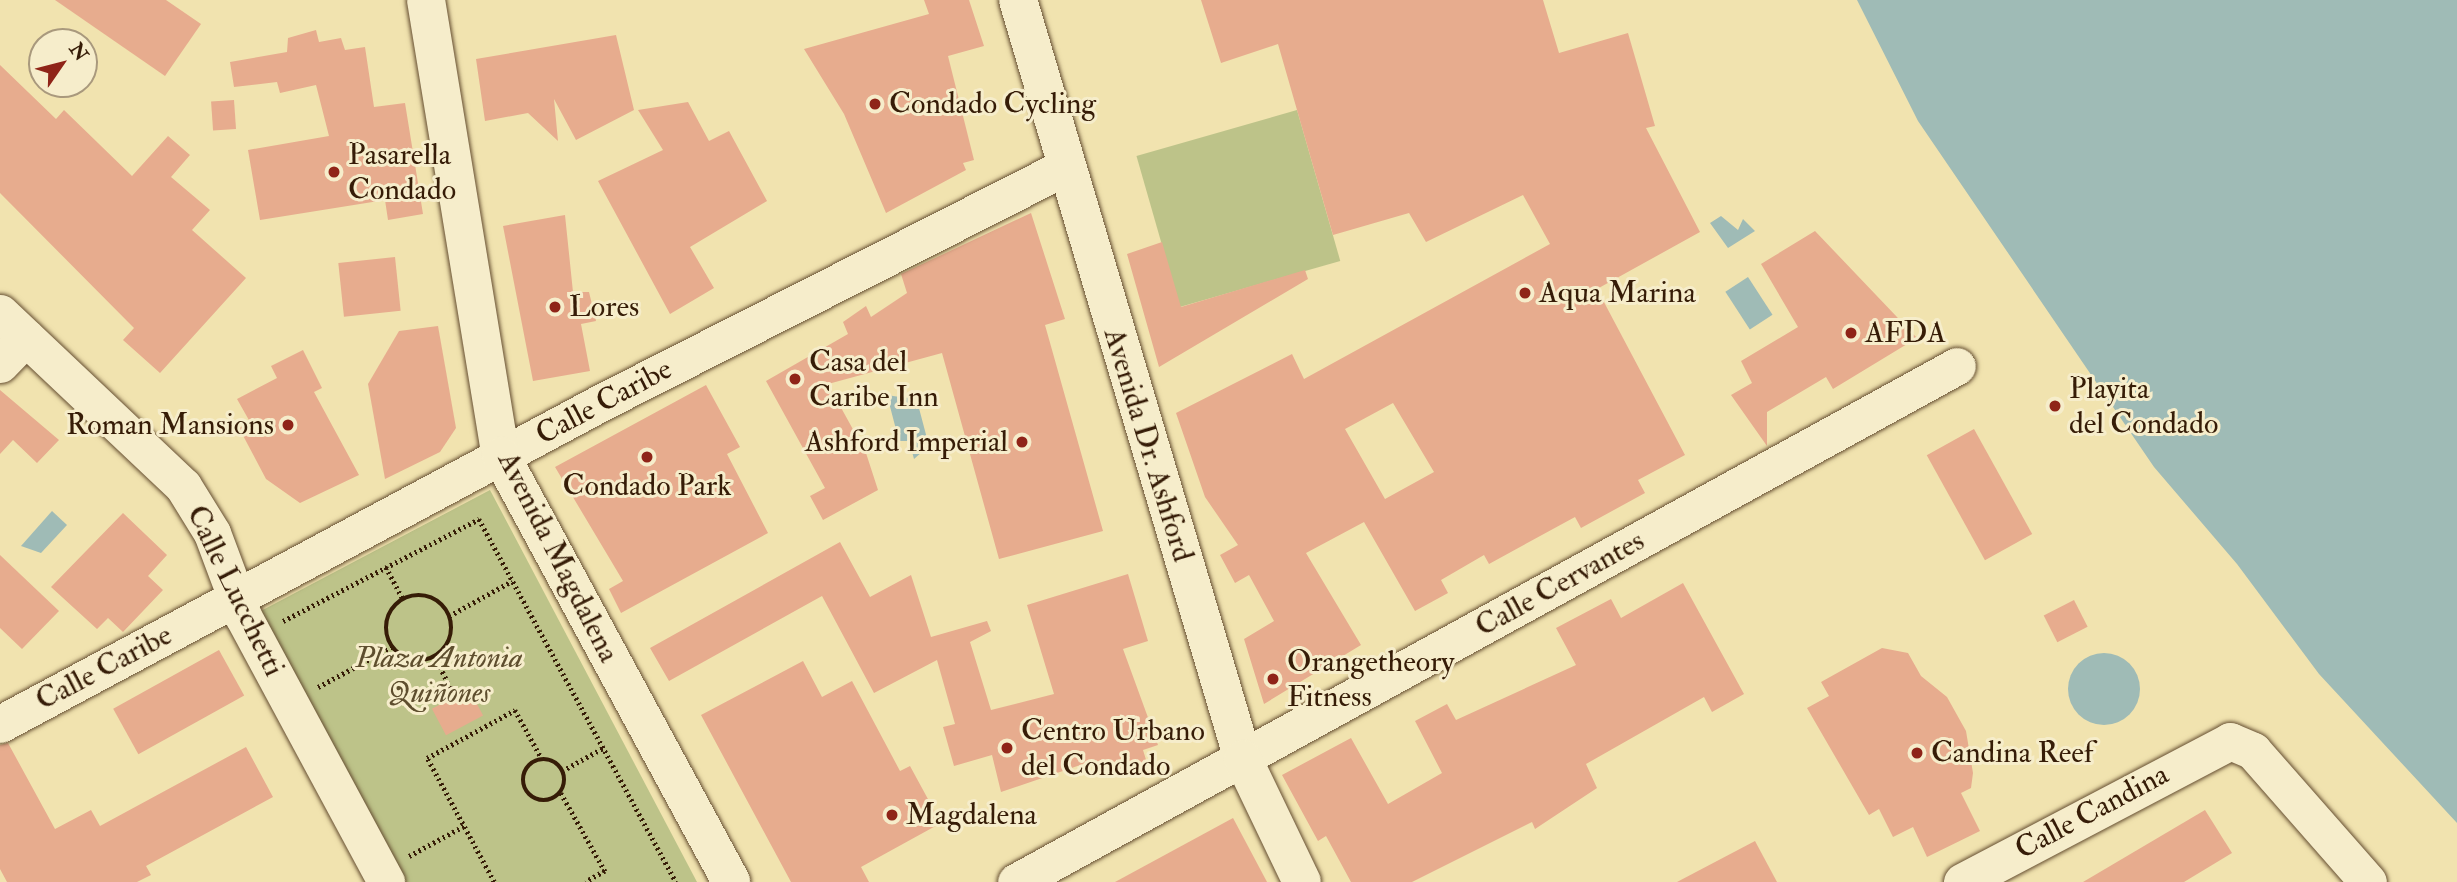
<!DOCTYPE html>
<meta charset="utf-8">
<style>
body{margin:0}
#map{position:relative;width:2457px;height:882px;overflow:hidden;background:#f1e3af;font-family:"IM FELL Double Pica",serif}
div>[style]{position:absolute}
.green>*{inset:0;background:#bdc389;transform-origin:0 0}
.water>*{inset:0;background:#9fbbb6;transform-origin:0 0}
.round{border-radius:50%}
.building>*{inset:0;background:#e7ac8e;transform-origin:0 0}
.path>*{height:4.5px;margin-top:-2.25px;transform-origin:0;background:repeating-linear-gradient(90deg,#361c07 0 2px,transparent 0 5.5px)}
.path>.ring{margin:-2.25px;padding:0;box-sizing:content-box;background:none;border:4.5px solid #361c07;border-radius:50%}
.roads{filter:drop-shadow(0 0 2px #654e31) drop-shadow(0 0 2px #654e31)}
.street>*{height:37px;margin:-18.5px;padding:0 18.5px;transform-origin:18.5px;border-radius:18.5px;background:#f6edcb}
.secondary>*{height:38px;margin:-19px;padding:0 19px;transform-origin:19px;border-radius:19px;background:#f6edcb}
.dots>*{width:19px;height:19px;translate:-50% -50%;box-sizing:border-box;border:4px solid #f6edcb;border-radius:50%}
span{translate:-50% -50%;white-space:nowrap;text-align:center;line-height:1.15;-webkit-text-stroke:6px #f6edcb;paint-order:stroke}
.poi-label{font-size:30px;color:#361c07}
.left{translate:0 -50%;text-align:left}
.right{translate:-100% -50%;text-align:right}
.street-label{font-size:30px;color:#361c07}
.park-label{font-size:30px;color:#5e4e2e;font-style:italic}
.north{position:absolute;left:28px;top:28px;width:70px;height:70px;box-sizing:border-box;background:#f6edcb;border:2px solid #a9997d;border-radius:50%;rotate:55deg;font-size:19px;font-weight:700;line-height:28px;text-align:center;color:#361c07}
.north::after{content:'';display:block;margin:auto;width:24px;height:32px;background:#8f2418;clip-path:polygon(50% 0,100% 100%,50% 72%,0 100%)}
</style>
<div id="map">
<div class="green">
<i style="left:1297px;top:110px;width:157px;height:167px;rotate:74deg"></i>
<i style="clip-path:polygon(490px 490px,697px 882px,399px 882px,257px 613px)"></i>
</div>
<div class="water">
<i style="clip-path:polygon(1857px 0,2457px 0,2457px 823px,2319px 674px,2237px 564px,2154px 467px,1918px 121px)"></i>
<i style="clip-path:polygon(1721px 216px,1738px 230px,1743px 219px,1755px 231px,1728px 248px,1710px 223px)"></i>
<i style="left:1748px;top:277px;width:45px;height:27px;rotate:57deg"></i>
<i style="clip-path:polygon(915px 393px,929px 446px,914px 459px,909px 441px,899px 441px,887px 395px,906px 398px)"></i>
<i style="clip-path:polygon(52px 511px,67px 525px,41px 553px,21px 546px)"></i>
<i class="round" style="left:2068px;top:653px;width:72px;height:72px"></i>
</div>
<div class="building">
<i style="clip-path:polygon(55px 0,166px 0,201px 24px,165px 76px)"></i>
<i style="clip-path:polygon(924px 0,969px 0,984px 46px,948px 56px,974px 160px,963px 163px,966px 170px,886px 213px,844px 114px,804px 49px,929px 14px)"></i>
<i style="clip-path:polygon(evenodd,1201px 0,1543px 0,1559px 53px,1628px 33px,1655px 126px,1646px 128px,1700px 232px,1597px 289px,1685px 455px,1638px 480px,1645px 493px,1581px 528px,1575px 517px,1489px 564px,1484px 555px,1441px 580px,1448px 593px,1415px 611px,1364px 522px,1306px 553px,1361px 645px,1264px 704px,1244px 639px,1274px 621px,1249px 575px,1235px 583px,1220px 555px,1238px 545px,1205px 497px,1176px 413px,1292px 354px,1304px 379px,1550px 244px,1523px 195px,1426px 242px,1409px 213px,1333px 235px,1278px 44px,1221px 63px,1201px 0,1393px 403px,1434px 472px,1385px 499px,1345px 429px,1393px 403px)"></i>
<i style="clip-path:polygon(316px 30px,319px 42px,341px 38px,345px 50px,365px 47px,374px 107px,405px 103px,423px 214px,388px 220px,385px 200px,260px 220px,248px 150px,329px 136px,316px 85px,280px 93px,277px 82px,234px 87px,230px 62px,287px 52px,288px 38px)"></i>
<i style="clip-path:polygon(616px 35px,634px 110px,576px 140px,554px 99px,558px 141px,528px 113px,485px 121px,476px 59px)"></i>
<i style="clip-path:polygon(0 65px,56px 119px,64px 110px,132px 176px,168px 136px,190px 155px,171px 177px,210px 210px,192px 230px,246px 278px,160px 373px,123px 340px,134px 328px,0 193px)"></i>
<i style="left:234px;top:100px;width:29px;height:23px;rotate:86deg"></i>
<i style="clip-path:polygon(688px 102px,709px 141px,729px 131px,767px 201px,690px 247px,714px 288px,670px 314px,598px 181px,663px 150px,638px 110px)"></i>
<i style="clip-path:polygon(1031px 213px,1065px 319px,1045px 325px,1103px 531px,999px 559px,942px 353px,828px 384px,866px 453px,878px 490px,823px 520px,810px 496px,825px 488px,766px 381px,848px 334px,843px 322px,866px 306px,871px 317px,907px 293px,901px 274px)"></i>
<i style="clip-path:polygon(565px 215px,573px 292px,589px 292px,596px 321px,581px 324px,590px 371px,533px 381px,503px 226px)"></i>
<i style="clip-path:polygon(1815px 231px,1917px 338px,1833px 389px,1826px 377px,1767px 412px,1767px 446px,1731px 395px,1752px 383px,1741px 361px,1798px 327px,1761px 264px)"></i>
<i style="clip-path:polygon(1162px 242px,1181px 307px,1305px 270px,1308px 279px,1159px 367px,1127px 254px)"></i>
<i style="left:395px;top:257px;width:54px;height:57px;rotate:84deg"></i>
<i style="clip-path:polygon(438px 326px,456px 428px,440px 452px,385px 479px,368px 384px,399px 331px)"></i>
<i style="clip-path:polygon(303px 350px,322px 388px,314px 392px,359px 475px,300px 503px,266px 479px,239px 428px,250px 422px,237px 399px,277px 378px,271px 366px)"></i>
<i style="clip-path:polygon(706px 385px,740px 447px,727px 454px,768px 533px,621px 613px,609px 589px,623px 581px,555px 467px)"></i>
<i style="clip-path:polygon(0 390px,59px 440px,37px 463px,13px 440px,0 454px)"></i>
<i style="left:1974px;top:429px;width:120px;height:54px;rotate:61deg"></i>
<i style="clip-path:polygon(123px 513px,167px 555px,148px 576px,163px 590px,123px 632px,108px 618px,97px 629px,51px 587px)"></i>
<i style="clip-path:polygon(840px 542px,870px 597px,911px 575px,931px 637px,987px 621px,991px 631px,970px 642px,991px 710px,1054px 694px,1027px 605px,1128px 574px,1148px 641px,1123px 649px,1158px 745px,1143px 750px,1147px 763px,1099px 774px,1095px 760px,1001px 792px,992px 755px,954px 766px,943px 727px,955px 724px,937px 660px,874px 693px,822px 596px,669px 681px,650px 648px)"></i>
<i style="clip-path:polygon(0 555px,59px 611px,22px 649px,0 628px)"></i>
<i style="clip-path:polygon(1683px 583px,1744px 694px,1712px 712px,1704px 697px,1586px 764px,1597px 788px,1535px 829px,1532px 822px,1412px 882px,1351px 882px,1326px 836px,1318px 841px,1282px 775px,1351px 738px,1388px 804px,1442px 773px,1415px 721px,1447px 704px,1456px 720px,1576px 665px,1556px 628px,1611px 599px,1621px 618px)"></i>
<i style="left:2074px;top:600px;width:30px;height:34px;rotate:63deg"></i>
<i style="clip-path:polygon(1882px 648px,1908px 653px,1921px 676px,1947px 697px,1966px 731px,1973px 773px,1971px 788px,1961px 793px,1980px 831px,1927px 857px,1913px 827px,1893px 837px,1879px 809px,1869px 815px,1807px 708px,1829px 696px,1821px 682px)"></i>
<i style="left:219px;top:650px;width:52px;height:121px;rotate:61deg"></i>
<i style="clip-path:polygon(803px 661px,822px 697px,852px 681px,900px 771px,910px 766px,941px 823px,861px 867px,869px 882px,791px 882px,701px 715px)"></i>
<i style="left:469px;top:689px;width:30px;height:42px;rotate:62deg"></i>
<i style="clip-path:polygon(8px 743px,55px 829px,91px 810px,100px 826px,246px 747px,273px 797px,146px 866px,151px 875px,137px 882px,7px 882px,0 869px,0 745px)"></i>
<i style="clip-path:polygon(2205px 810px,2232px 853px,2184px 882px,2083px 882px)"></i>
<i style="clip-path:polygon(1233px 818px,1267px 882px,1115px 882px)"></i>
<i style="clip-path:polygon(1755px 841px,1777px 882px,1677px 882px)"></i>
</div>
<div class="path">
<i style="left:386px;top:567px;width:36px;rotate:62deg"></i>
<i class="ring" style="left:386px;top:595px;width:61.5px;height:61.5px"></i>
<i style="left:449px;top:616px;width:72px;rotate:-29.1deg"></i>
<i style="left:283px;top:621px;width:221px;rotate:-27.5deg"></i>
<i style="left:479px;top:519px;width:413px;rotate:61.5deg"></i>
<i style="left:435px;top:657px;width:44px;rotate:62.9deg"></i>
<i style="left:318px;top:687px;width:84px;rotate:-28.4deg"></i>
<i class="ring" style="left:523px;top:759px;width:37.5px;height:37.5px"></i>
<i style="left:562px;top:771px;width:47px;rotate:-29.3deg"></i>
<i style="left:561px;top:793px;width:90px;rotate:60.6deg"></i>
<i style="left:605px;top:871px;width:22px;rotate:150deg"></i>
<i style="left:409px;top:856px;width:63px;rotate:-28.6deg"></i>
<i style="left:494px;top:882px;width:141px;rotate:-118.4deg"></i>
<i style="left:427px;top:758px;width:100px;rotate:-28.6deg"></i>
<i style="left:515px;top:710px;width:56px;rotate:61.1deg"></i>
</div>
<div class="roads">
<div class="street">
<i style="left:0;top:313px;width:252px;rotate:43.4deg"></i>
<i style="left:183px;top:486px;width:55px;rotate:58.3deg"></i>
<i style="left:212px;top:533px;width:89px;rotate:69.5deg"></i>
<i style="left:243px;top:616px;width:302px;rotate:61.7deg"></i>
<i style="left:0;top:364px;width:37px;rotate:-46deg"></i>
<i style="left:0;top:724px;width:683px;rotate:-28.14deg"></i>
<i style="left:602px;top:402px;width:519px;rotate:-26.91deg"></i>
<i style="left:1016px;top:882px;width:1073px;rotate:-28.74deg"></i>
<i style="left:1962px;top:882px;width:303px;rotate:-27.7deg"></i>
<i style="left:2230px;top:741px;width:25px;rotate:23deg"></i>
<i style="left:2253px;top:751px;width:174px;rotate:48.7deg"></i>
</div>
<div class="secondary">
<i style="left:426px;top:0;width:462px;rotate:80.7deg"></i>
<i style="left:501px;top:456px;width:484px;rotate:61.6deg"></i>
<i style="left:1018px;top:0;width:792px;rotate:73.49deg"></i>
<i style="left:1243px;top:759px;width:136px;rotate:64.4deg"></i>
</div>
</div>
<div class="dots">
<i style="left:875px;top:104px;background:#8f2418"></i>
<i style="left:334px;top:172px;background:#8f2418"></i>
<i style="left:1525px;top:293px;background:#8f2418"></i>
<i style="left:555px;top:307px;background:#8f2418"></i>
<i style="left:1851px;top:333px;background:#8f2418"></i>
<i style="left:795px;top:379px;background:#8f2418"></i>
<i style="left:2055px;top:406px;background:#8f2418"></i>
<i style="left:288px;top:425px;background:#8f2418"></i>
<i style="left:1022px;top:442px;background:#8f2418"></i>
<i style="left:647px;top:457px;background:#8f2418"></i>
<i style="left:1273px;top:679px;background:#8f2418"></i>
<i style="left:1007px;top:748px;background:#8f2418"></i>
<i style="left:1917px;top:753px;background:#8f2418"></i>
<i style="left:892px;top:815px;background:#8f2418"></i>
</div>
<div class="poi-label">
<span class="left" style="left:889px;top:104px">Condado Cycling</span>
<span class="left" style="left:348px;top:172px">Pasarella<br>Condado</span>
<span class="left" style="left:1539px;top:293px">Aqua Marina</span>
<span class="left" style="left:569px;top:307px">Lores</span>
<span class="left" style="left:1865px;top:333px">AFDA</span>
<span class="left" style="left:809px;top:379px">Casa del<br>Caribe Inn</span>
<span class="left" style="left:2069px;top:406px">Playita<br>del Condado</span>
<span class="right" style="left:274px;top:425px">Roman Mansions</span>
<span class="right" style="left:1008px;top:442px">Ashford Imperial</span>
<span style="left:647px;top:486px">Condado Park</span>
<span class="left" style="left:1287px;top:679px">Orangetheory<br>Fitness</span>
<span class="left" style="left:1021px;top:748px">Centro Urbano<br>del Condado</span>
<span class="left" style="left:1931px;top:753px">Candina Reef</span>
<span class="left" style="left:906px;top:815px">Magdalena</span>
</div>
<div class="street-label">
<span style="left:604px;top:402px;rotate:-28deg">Calle Caribe</span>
<span style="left:1148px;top:445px;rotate:73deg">Avenida Dr. Ashford</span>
<span style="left:558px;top:557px;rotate:63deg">Avenida Magdalena</span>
<span style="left:1560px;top:584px;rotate:-29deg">Calle Cervantes</span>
<span style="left:235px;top:591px;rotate:64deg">Calle Lucchetti</span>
<span style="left:104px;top:668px;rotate:-28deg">Calle Caribe</span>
<span style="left:2092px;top:812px;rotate:-28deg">Calle Candina</span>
</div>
<div class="park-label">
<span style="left:439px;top:675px">Plaza Antonia<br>Quiñones</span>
</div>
<div class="north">N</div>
</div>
